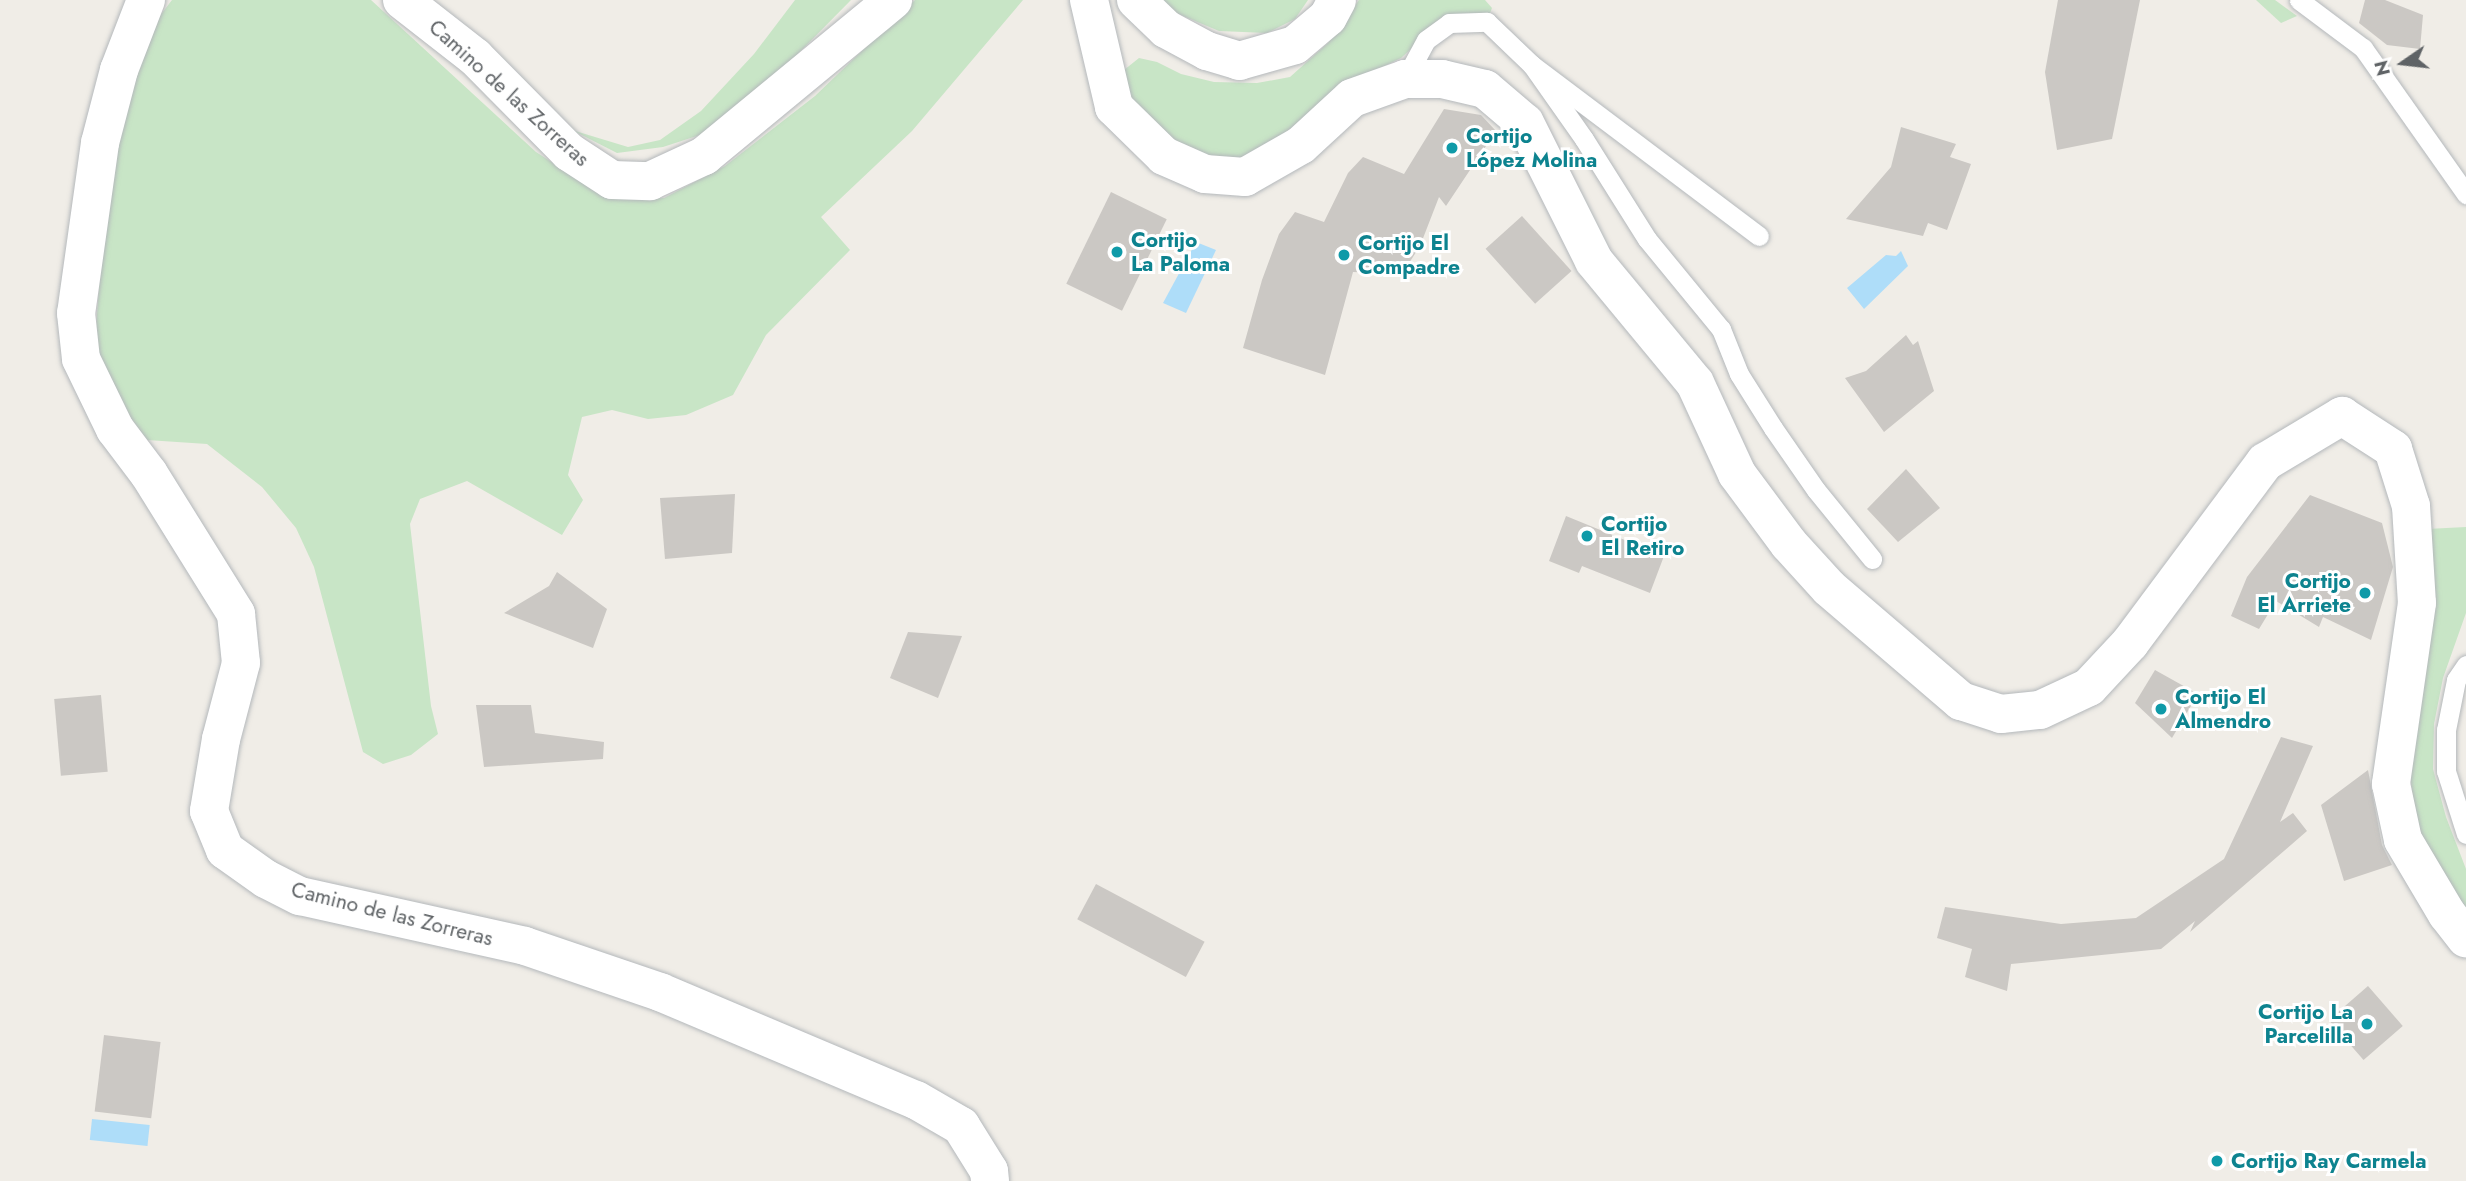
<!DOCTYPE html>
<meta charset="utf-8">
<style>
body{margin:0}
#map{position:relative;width:2466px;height:1181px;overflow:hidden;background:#f0ede7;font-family:Jost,sans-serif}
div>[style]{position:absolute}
.green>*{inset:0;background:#c8e5c6}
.water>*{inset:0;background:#aeddf9;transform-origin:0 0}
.building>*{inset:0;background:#cbc8c4;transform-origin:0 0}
.roads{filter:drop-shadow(0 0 2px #b4b8bb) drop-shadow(0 0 2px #b4b8bb)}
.lane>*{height:19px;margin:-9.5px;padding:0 9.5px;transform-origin:9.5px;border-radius:9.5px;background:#fff}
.street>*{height:38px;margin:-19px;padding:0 19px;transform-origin:19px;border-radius:19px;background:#fff}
.dots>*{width:19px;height:19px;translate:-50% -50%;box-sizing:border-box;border:4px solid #fff;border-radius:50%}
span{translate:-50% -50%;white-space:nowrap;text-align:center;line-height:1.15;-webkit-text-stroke:6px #fff;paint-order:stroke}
.street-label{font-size:21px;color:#5f6366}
.culture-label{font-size:21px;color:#0d838f;font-weight:700}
.left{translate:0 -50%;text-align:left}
.right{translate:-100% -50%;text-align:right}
.north{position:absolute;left:2368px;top:28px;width:70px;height:70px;-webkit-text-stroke:5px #fff;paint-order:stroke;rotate:256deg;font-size:19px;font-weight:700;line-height:28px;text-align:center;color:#5f6366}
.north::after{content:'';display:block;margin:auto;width:24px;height:32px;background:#5f6366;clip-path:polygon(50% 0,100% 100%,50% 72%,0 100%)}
</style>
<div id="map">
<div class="green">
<i style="clip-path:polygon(172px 0,371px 0,536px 152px,609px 199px,664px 198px,725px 166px,815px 96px,915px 0,1023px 0,912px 131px,821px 217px,850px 250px,766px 335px,733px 395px,686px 415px,648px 419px,612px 410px,582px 417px,568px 475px,583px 500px,562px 535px,467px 481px,420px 499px,410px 524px,431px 706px,438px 734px,411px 755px,383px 764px,363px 752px,314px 567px,296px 528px,262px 487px,207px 444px,147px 440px,124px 409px,95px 343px,104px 216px,126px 99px,156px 21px)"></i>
<i style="clip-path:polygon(795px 0,851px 0,773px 79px,706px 133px,663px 147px,617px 153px,572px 130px,628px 147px,660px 140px,701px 111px,754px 54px)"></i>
<i style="clip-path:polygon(1162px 0,1308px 0,1295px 19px,1267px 33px,1219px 31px,1176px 13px)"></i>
<i style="clip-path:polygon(1359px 0,1485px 0,1492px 8px,1490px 13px,1447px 16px,1401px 58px,1347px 84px,1255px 157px,1218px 160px,1181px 148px,1141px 113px,1123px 85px,1124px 70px,1139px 58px,1157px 62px,1181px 74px,1214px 82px,1257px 83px,1290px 77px,1328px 43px)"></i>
<i style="clip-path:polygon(2256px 0,2275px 0,2297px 16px,2281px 23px)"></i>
<i style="clip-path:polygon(2466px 527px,2466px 613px,2443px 678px,2434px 724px,2433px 769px,2446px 817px,2466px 869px,2466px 908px,2425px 849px,2414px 808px,2408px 754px,2427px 529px)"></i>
</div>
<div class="water">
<i style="clip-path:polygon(1196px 242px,1216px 250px,1186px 313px,1163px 303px)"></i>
<i style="clip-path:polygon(1901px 251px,1908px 266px,1864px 309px,1847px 288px,1886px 255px,1896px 256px)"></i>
<i style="left:92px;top:1119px;width:58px;height:21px;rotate:6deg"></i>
</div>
<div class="building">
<i style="clip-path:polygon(2058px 0,2140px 0,2112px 139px,2057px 150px,2045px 72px)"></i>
<i style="clip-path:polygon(2365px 0,2385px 0,2423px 15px,2420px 49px,2387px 45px,2359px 23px)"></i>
<i style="clip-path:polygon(1444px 109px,1481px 115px,1496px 131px,1446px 206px,1439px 197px,1420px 246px,1402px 274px,1353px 272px,1325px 375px,1243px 348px,1262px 280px,1279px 234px,1295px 212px,1324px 222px,1348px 173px,1363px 157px,1404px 174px)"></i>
<i style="clip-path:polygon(1901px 127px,1956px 144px,1950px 157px,1971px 164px,1947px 230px,1928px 223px,1923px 236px,1846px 219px,1891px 167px)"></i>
<i style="left:1111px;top:192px;width:62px;height:102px;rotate:26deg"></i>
<i style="left:1522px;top:216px;width:74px;height:49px;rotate:48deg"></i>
<i style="clip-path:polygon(1906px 335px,1913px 345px,1918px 341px,1934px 391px,1884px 432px,1845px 378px,1866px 371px)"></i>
<i style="clip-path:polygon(1906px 469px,1940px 508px,1898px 542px,1867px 509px)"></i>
<i style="clip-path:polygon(735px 494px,732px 553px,665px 559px,660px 498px)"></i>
<i style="clip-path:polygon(2310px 495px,2382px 523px,2393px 567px,2371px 640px,2323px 617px,2319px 627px,2276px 601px,2259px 629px,2231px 616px,2247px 577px)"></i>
<i style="clip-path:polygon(1566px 516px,1664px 556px,1650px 593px,1582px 566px,1579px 573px,1549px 561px)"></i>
<i style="clip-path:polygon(557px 572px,607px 609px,593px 648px,504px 613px,549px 586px)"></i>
<i style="clip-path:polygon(908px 632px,962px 636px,938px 698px,890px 678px)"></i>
<i style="clip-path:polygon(2155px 670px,2198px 694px,2172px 738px,2135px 703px)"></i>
<i style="left:101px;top:695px;width:77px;height:47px;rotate:85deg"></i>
<i style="clip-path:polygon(476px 705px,531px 705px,535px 733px,604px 742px,603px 759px,484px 767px)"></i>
<i style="clip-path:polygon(2281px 737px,2313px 746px,2280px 822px,2293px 813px,2307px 831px,2190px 932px,2195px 921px,2161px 949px,2011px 964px,2007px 991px,1965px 977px,1972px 949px,1937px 938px,1945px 907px,2061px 924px,2136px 918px,2224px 859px)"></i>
<i style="clip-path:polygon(2368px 770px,2382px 845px,2392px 865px,2344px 881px,2321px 805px)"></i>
<i style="left:1096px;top:884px;width:123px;height:40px;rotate:28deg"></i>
<i style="left:2368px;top:986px;width:53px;height:52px;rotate:49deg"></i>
<i style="left:104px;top:1035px;width:57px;height:77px;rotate:7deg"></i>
</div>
<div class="roads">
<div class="lane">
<i style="left:2299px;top:0;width:80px;rotate:36.9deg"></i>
<i style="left:2363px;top:48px;width:179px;rotate:54.8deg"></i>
<i style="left:1532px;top:65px;width:90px;rotate:54.9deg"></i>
<i style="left:1584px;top:139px;width:118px;rotate:57.8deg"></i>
<i style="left:1647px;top:239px;width:117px;rotate:50.6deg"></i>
<i style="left:1721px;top:329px;width:48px;rotate:68.2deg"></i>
<i style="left:1739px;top:374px;width:64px;rotate:57.8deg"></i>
<i style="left:1773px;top:428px;width:75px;rotate:55.3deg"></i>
<i style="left:1816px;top:490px;width:89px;rotate:50.9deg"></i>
<i style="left:1405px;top:79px;width:44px;rotate:-61.7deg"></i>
<i style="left:1426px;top:40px;width:29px;rotate:-36deg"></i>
<i style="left:1449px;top:23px;width:38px;rotate:-2deg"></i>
<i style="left:1487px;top:22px;width:62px;rotate:43.7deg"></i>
<i style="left:1532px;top:65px;width:284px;rotate:37deg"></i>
<i style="left:2466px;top:665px;width:18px;rotate:124deg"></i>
<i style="left:2456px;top:680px;width:51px;rotate:101.3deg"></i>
<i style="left:2446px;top:730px;width:41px;rotate:90deg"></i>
<i style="left:2446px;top:771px;width:66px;rotate:72.4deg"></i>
</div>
<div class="street">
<i style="left:146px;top:0;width:75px;rotate:111.1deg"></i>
<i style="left:119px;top:70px;width:75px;rotate:104.6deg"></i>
<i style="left:100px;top:143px;width:172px;rotate:98deg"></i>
<i style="left:76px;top:313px;width:46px;rotate:83.8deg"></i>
<i style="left:81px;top:359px;width:78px;rotate:64.1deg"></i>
<i style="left:115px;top:429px;width:56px;rotate:52.9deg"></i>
<i style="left:149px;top:474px;width:165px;rotate:58.1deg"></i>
<i style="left:236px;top:614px;width:49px;rotate:84.2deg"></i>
<i style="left:241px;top:663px;width:79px;rotate:104.7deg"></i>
<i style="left:221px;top:739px;width:73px;rotate:99.5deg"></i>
<i style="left:209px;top:811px;width:42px;rotate:67.7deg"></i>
<i style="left:225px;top:850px;width:50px;rotate:35.3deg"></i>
<i style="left:266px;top:879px;width:38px;rotate:27deg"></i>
<i style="left:300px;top:896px;width:230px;rotate:12.5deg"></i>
<i style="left:525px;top:946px;width:143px;rotate:18.8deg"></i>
<i style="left:660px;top:992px;width:278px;rotate:22.9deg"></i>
<i style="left:916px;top:1100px;width:52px;rotate:30deg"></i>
<i style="left:961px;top:1126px;width:53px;rotate:58.1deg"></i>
<i style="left:989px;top:1171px;width:10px;rotate:84deg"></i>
<i style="left:402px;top:0;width:93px;rotate:38deg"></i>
<i style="left:475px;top:57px;width:134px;rotate:45.3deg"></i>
<i style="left:569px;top:152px;width:51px;rotate:33.1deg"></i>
<i style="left:612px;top:180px;width:38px;rotate:2deg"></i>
<i style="left:650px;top:181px;width:60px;rotate:-24.8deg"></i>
<i style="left:704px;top:156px;width:245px;rotate:-39.5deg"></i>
<i style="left:1089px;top:0;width:110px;rotate:76.8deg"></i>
<i style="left:1114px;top:107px;width:70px;rotate:44.4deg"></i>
<i style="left:1164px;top:156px;width:45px;rotate:23.7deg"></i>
<i style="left:1205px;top:174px;width:40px;rotate:4.3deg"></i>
<i style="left:1245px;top:177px;width:64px;rotate:-29.7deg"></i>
<i style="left:1301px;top:145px;width:69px;rotate:-42.7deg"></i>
<i style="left:1352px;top:98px;width:56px;rotate:-19.7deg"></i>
<i style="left:1405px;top:79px;width:37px"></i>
<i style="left:1442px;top:79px;width:44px;rotate:13.1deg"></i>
<i style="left:1485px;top:89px;width:52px;rotate:40.4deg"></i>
<i style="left:1525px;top:123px;width:154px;rotate:63.4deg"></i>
<i style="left:1594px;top:261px;width:158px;rotate:50.4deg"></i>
<i style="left:1695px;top:383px;width:100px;rotate:65.2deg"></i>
<i style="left:1737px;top:474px;width:87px;rotate:53.4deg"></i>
<i style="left:1789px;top:544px;width:59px;rotate:47.7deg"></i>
<i style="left:1829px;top:588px;width:174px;rotate:40.6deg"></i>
<i style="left:1961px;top:701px;width:42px;rotate:18deg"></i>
<i style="left:2001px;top:714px;width:39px;rotate:-6deg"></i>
<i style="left:2040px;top:710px;width:54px;rotate:-25.1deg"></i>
<i style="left:2089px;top:687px;width:60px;rotate:-47deg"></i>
<i style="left:2130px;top:643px;width:226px;rotate:-53.3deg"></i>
<i style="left:2265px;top:462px;width:90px;rotate:-30.9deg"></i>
<i style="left:2342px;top:416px;width:61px;rotate:32.9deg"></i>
<i style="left:2393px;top:449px;width:60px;rotate:72.5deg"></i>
<i style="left:2411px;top:506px;width:97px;rotate:86.5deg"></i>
<i style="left:2417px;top:603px;width:183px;rotate:98.2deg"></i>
<i style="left:2391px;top:784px;width:57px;rotate:77.9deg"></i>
<i style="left:2403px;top:840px;width:86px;rotate:59.3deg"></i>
<i style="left:2447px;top:914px;width:31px;rotate:52deg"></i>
<i style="left:1136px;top:0;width:42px;rotate:44deg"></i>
<i style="left:1166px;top:29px;width:47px;rotate:28.2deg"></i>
<i style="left:1207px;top:51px;width:34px;rotate:17deg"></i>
<i style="left:1239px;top:61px;width:58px;rotate:-15.9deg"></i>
<i style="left:1295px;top:45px;width:43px;rotate:-40.3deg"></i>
<i style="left:1328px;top:17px;width:19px;rotate:-62deg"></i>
</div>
</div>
<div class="dots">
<i style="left:1452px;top:148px;background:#0f9aa8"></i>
<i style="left:1117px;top:252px;background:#0f9aa8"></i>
<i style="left:1344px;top:255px;background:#0f9aa8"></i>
<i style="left:1587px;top:536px;background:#0f9aa8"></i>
<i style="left:2365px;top:593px;background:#0f9aa8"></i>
<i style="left:2161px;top:709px;background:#0f9aa8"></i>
<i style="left:2367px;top:1024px;background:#0f9aa8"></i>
<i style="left:2217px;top:1161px;background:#0f9aa8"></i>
</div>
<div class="street-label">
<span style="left:509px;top:93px;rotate:42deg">Camino de las Zorreras</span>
<span style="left:392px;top:914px;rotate:14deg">Camino de las Zorreras</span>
</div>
<div class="culture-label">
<span class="left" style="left:1466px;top:148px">Cortijo<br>López Molina</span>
<span class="left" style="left:1131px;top:252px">Cortijo<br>La Paloma</span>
<span class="left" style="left:1358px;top:255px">Cortijo El<br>Compadre</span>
<span class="left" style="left:1601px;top:536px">Cortijo<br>El Retiro</span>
<span class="right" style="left:2351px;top:593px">Cortijo<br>El Arriete</span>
<span class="left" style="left:2175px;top:709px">Cortijo El<br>Almendro</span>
<span class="right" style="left:2353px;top:1024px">Cortijo La<br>Parcelilla</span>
<span class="left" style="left:2231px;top:1161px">Cortijo Ray Carmela</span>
</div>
<div class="north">N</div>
</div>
